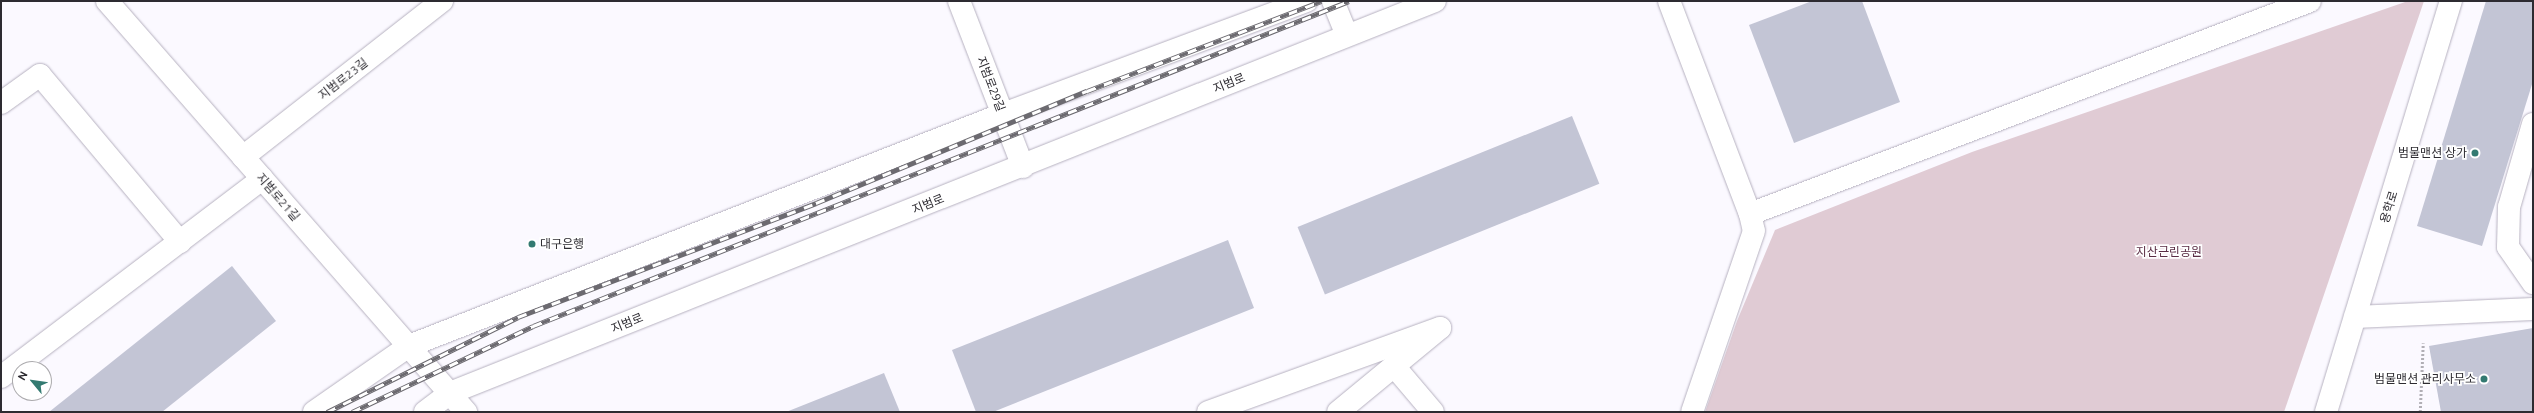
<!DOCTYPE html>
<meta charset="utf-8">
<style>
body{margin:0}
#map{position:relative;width:2534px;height:413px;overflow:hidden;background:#fbf9ff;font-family:Ubuntu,"Noto Sans KR",sans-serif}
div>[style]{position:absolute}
.green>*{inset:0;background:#e0cbd4}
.building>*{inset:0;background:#c3c5d5;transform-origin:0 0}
.path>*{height:2.5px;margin-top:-1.25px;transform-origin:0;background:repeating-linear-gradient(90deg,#b1afb5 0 2px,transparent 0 4px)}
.roads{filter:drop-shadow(0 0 1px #b6b1c0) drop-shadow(0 0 1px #b6b1c0)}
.minor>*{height:22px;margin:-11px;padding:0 11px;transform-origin:11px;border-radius:11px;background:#fff}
.major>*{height:22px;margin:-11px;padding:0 11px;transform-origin:11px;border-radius:11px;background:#fff}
.rail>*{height:4.5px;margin-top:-2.25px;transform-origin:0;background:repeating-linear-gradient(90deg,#fff 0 9px,#6c6a70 0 18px);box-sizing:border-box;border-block:1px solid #6c6a70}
.dots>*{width:11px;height:11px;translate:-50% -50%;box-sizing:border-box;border:2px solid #fff;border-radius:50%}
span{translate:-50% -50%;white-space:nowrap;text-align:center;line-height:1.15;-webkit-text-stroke:3.5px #fff;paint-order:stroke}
.street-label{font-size:12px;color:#2d2b31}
.poi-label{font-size:12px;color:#2d2b31}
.right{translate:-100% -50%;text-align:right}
.left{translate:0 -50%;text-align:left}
.park-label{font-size:12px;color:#5a2d44}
.frame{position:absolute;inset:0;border:2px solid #2d2b31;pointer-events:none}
.north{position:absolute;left:12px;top:361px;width:40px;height:40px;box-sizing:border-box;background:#fff;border:1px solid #abaaad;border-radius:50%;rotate:299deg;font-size:11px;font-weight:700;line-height:16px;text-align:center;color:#2d2b31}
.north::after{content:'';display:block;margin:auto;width:14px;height:18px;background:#337a71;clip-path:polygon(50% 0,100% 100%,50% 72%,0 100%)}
</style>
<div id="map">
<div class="green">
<i style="clip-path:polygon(2408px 1px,2424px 1px,2284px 412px,1705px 412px,1737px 321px,1775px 230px,1972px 152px)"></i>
</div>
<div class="building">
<i style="clip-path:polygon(1812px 1px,1862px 1px,1900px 102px,1794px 143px,1749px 25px)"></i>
<i style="clip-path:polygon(2486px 1px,2533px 1px,2533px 81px,2482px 246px,2417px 226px)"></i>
<i style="left:1572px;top:116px;width:73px;height:296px;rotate:68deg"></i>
<i style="clip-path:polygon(1228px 240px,1254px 308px,993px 412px,976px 412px,952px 350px)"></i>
<i style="clip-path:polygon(232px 266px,276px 321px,162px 412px,49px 412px)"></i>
<i style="clip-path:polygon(2533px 328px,2533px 412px,2441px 412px,2429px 346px)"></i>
<i style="clip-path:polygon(884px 373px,900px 412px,786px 412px)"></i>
</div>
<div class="path">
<i style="left:2420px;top:412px;width:69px;rotate:-87.5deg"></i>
</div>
<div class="roads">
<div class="minor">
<i style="left:107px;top:1px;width:546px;rotate:48.86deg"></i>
<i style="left:959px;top:1px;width:178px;rotate:68.9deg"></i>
<i style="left:1333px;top:1px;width:35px;rotate:68deg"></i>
<i style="left:1669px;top:1px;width:228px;rotate:69.2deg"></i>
<i style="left:1750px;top:214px;width:17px;rotate:77deg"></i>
<i style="left:1754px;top:231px;width:191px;rotate:108.9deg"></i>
<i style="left:1px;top:103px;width:48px;rotate:-35.7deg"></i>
<i style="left:40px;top:75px;width:218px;rotate:50deg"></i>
<i style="left:2533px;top:124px;width:86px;rotate:106.1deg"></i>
<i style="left:2509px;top:207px;width:40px;rotate:91.4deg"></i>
<i style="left:2508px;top:247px;width:44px;rotate:55.2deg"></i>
<i style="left:243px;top:157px;width:253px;rotate:-38.1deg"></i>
<i style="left:1750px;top:214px;width:599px;rotate:-20.82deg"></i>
<i style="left:2355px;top:317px;width:178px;rotate:-2.6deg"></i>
<i style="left:1394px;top:366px;width:60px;rotate:49.7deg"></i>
<i style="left:1px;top:377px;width:328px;rotate:-37.2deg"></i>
<i style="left:1208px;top:412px;width:247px;rotate:-19.9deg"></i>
<i style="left:1440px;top:328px;width:132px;rotate:140.5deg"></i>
<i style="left:2326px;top:412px;width:430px;rotate:-73.1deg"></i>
</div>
<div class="major">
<i style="left:314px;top:412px;width:116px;rotate:-34.8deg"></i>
<i style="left:409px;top:346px;width:638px;rotate:-21.33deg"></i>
<i style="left:1003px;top:114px;width:324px;rotate:-20.4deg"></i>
<i style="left:425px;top:412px;width:31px;rotate:-37deg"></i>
<i style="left:450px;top:393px;width:1060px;rotate:-21.7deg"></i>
</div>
</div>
<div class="rail">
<i style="left:327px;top:412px;width:213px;rotate:-26.4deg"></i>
<i style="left:518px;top:317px;width:319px;rotate:-20.9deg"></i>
<i style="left:816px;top:203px;width:293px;rotate:-22.5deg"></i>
<i style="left:1087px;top:91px;width:251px;rotate:-21deg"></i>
<i style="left:352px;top:412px;width:200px;rotate:-25.4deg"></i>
<i style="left:533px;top:326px;width:878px;rotate:-21.72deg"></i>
</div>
<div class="dots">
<i style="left:2475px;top:153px;background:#337a71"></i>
<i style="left:532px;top:244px;background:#337a71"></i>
<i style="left:2484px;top:379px;background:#337a71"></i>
</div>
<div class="street-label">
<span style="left:343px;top:79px;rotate:-38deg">지범로23길</span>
<span style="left:1229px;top:83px;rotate:-22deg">지범로</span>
<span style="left:991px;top:84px;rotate:69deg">지범로29길</span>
<span style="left:278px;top:197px;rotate:49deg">지범로21길</span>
<span style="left:928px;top:204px;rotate:-22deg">지범로</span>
<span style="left:2389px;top:207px;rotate:-73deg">용학로</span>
<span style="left:627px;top:323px;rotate:-22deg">지범로</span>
</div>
<div class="poi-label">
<span class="right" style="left:2467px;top:153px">범물맨션 상가</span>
<span class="left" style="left:540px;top:244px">대구은행</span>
<span class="right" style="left:2476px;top:379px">범물맨션 관리사무소</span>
</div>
<div class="park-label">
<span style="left:2169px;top:252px">지산근린공원</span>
</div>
<div class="frame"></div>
<div class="north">N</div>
</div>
